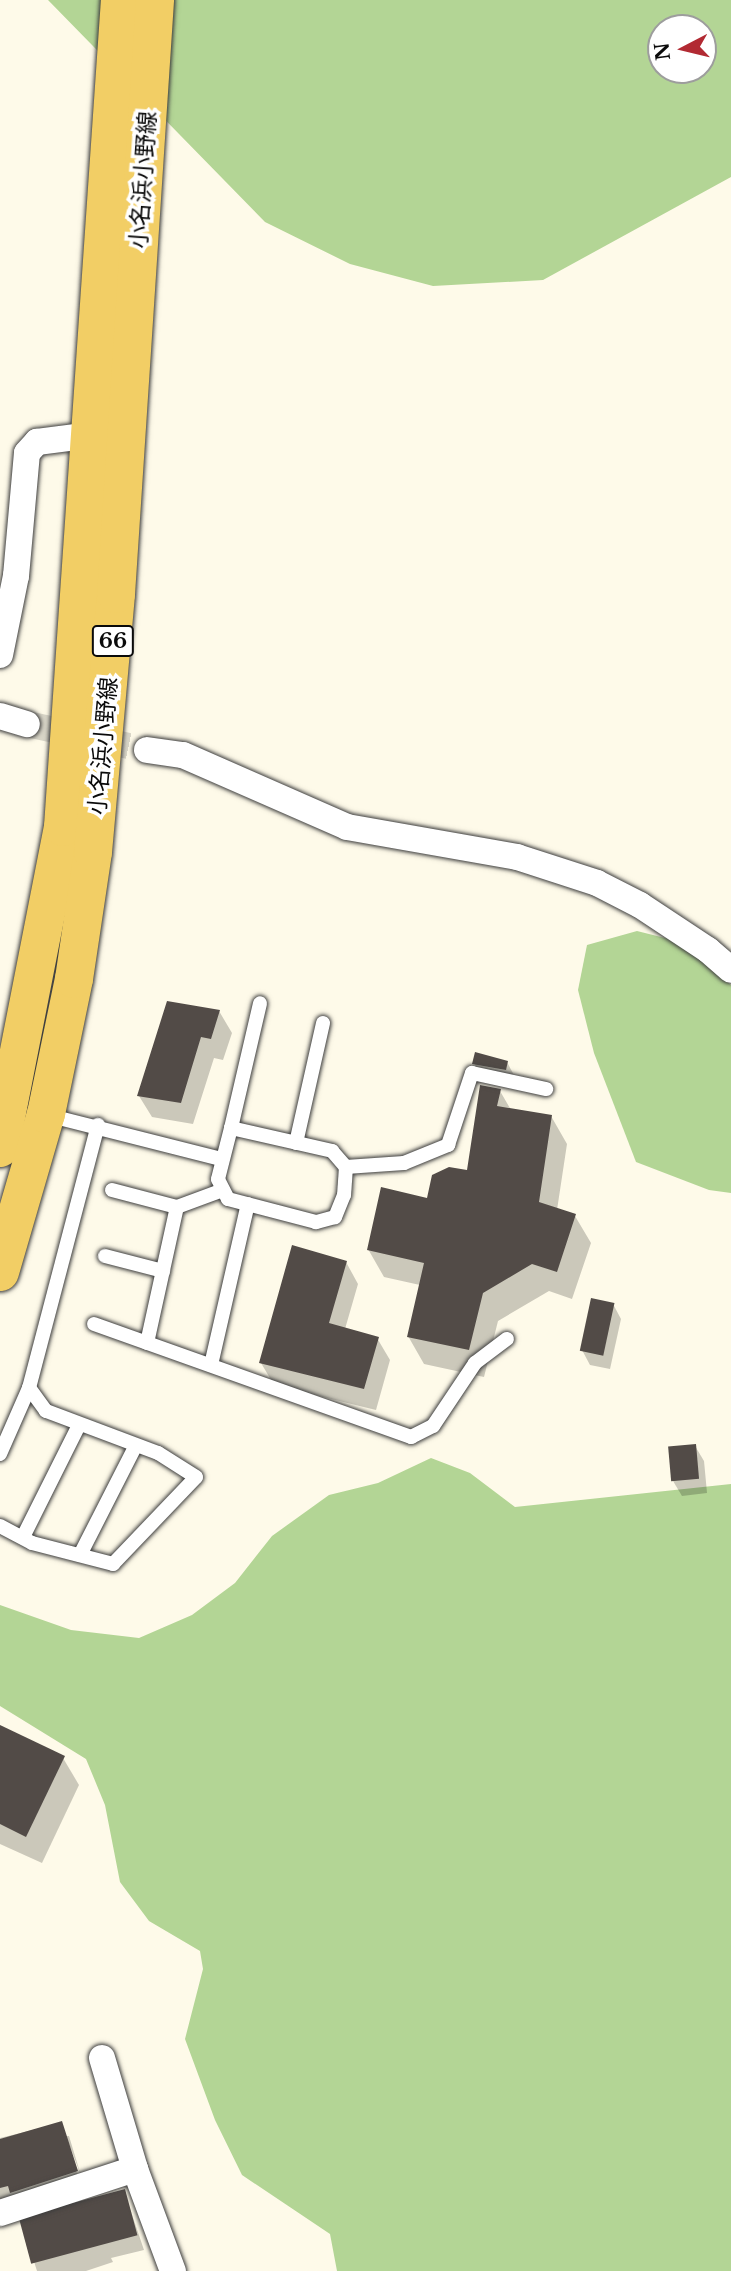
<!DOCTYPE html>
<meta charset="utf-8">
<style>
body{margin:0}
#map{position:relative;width:731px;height:2271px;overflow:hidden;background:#fefae9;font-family:"Libre Baskerville","Noto Sans JP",serif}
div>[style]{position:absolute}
.forest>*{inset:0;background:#b3d595}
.shadow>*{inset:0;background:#0003}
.building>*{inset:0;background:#524b47;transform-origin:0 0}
.street-tunnel>*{height:26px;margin-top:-13px;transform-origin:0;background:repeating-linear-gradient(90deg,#d9d6c8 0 26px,transparent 0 39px)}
.roads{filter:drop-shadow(0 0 2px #3d3d3d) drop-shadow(0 0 2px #3d3d3d)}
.lane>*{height:14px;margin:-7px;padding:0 7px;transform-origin:7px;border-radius:7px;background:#fff}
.street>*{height:26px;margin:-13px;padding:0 13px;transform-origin:13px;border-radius:13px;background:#fff}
.primary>*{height:38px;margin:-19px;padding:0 19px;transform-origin:19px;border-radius:19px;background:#f2ce65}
span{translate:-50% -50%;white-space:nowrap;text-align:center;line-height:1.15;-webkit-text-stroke:7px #fff;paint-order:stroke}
.shield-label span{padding:2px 5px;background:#fff;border:2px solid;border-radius:5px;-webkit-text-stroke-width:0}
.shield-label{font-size:21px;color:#0a0a0a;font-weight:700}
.street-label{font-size:23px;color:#0a0a0a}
.north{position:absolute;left:647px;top:14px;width:70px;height:70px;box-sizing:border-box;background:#fff;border:2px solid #9d9d9d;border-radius:50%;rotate:263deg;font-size:19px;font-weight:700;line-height:28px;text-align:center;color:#0a0a0a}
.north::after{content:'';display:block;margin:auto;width:24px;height:32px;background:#b22a33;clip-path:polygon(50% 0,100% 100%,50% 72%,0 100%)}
</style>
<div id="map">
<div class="forest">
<i style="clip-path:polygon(evenodd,48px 0,731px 0,731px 177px,543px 280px,433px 286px,350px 264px,265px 222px,48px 0,661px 28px,703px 28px,703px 70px,661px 70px,661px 28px)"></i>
<i style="clip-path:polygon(637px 931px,681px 942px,731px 985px,731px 1193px,709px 1190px,636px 1162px,594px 1053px,578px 990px,587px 945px)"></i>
<i style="clip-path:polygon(431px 1458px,470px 1473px,515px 1507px,731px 1484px,731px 2271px,337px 2271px,330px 2234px,242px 2175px,215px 2120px,185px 2039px,203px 1969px,200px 1951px,149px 1921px,120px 1882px,105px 1805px,86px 1759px,0 1706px,0 1605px,71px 1630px,139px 1638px,192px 1615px,235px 1583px,272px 1536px,329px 1495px,378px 1483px)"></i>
</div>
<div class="shadow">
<i style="clip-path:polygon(219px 1011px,232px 1033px,223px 1060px,214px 1058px,193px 1124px,152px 1117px,139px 1096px)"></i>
<i style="clip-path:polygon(507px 1062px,515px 1077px,482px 1078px,474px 1063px)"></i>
<i style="clip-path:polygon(500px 1091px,511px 1110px,551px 1116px,567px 1144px,557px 1210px,575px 1216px,591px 1243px,572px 1299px,549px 1291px,498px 1321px,484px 1377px,424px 1364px,408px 1336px,420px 1285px,384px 1277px,368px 1249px,469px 1172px)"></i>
<i style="clip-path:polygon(346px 1262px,358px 1284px,345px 1329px,377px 1338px,390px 1360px,376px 1410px,274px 1385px,261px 1363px)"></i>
<i style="clip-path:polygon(613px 1304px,621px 1319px,610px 1369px,590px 1365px,582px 1350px)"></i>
<i style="clip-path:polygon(695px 1446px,704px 1461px,707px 1493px,682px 1496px,673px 1481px)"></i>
<i style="clip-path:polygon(0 1727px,63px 1758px,79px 1785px,42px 1863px,0 1844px)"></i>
<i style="clip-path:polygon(evenodd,61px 2123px,85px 2186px,0 2205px,0 2138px,61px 2123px,65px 2136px,69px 2136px,82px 2179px,79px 2180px,65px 2136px)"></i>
<i style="clip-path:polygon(124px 2191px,144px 2250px,111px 2258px,113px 2262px,86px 2271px,37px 2271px,22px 2224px)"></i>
</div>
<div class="building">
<i style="clip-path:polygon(167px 1001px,220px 1010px,211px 1039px,201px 1037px,181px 1103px,137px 1096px)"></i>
<i style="clip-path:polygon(475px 1052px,508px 1061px,506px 1070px,472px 1064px)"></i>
<i style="clip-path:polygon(480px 1085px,501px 1089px,497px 1106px,552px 1115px,539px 1202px,576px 1214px,557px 1272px,532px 1264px,483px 1293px,469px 1350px,407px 1337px,424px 1263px,367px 1250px,381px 1187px,427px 1198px,432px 1175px,449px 1167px,467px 1170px)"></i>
<i style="clip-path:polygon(292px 1245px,347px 1261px,329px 1323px,379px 1337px,364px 1389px,259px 1363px)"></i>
<i style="left:591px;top:1298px;width:24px;height:54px;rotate:12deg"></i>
<i style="left:696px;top:1444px;width:35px;height:28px;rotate:85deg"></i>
<i style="clip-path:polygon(0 1725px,65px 1756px,26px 1837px,0 1824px)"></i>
<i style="clip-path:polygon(62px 2121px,78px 2171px,10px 2193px,8px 2186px,0 2188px,0 2139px)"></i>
<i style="left:125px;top:2189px;width:48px;height:110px;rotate:75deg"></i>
</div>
<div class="street-tunnel">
<i style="left:27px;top:724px;width:123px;rotate:12.2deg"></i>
</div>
<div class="roads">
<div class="lane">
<i style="left:47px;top:1115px;width:179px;rotate:14.2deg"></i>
<i style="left:231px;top:1128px;width:104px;rotate:12.8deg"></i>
<i style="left:332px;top:1151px;width:21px;rotate:49deg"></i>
<i style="left:346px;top:1167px;width:28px;rotate:94deg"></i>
<i style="left:344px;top:1195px;width:24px;rotate:112deg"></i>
<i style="left:335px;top:1217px;width:20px;rotate:165deg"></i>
<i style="left:316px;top:1222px;width:91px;rotate:-165.4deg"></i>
<i style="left:228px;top:1199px;width:22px;rotate:-117deg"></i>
<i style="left:218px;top:1179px;width:53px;rotate:-75.7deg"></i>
<i style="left:231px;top:1128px;width:128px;rotate:-76.9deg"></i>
<i style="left:296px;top:1143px;width:123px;rotate:-77.3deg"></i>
<i style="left:346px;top:1167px;width:58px;rotate:-3.9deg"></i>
<i style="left:404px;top:1163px;width:48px;rotate:-22.2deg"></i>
<i style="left:448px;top:1145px;width:76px;rotate:-71.6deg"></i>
<i style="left:472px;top:1073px;width:76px;rotate:12.2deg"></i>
<i style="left:112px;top:1190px;width:67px;rotate:14.7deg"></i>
<i style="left:105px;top:1256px;width:60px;rotate:14.5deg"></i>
<i style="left:94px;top:1324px;width:337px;rotate:19.6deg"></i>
<i style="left:411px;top:1437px;width:25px;rotate:-27deg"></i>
<i style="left:433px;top:1426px;width:76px;rotate:-56.3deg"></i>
<i style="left:475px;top:1363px;width:40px;rotate:-37deg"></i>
<i style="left:147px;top:1343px;width:139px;rotate:-77.6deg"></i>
<i style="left:177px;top:1207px;width:49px;rotate:-20.3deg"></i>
<i style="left:211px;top:1365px;width:165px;rotate:-77.1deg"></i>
<i style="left:0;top:1454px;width:72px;rotate:-66.3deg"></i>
<i style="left:29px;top:1388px;width:272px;rotate:-75.3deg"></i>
<i style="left:0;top:1526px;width:36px;rotate:28deg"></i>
<i style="left:32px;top:1543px;width:84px;rotate:14.5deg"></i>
<i style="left:113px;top:1564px;width:120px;rotate:-46.3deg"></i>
<i style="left:196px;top:1477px;width:45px;rotate:-147.7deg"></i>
<i style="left:158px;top:1453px;width:120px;rotate:-159.4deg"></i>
<i style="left:46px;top:1411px;width:29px;rotate:-126deg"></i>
<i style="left:23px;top:1537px;width:125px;rotate:-63.4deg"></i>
<i style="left:80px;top:1555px;width:123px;rotate:-63deg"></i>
</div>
<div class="street">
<i style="left:0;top:655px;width:81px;rotate:-78.6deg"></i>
<i style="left:16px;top:576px;width:123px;rotate:-84.9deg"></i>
<i style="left:27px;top:453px;width:15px;rotate:-48deg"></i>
<i style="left:37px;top:442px;width:55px;rotate:-7.3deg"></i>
<i style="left:0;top:716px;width:28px;rotate:17deg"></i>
<i style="left:147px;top:750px;width:36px;rotate:8deg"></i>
<i style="left:183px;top:755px;width:179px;rotate:23.7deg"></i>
<i style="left:347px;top:827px;width:173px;rotate:10deg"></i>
<i style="left:517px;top:857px;width:84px;rotate:18deg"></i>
<i style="left:597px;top:883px;width:48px;rotate:27.1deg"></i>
<i style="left:640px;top:905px;width:82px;rotate:33.5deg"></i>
<i style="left:708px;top:950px;width:30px;rotate:41deg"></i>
<i style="left:102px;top:2058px;width:116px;rotate:73.4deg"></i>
<i style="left:135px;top:2169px;width:109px;rotate:69.6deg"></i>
<i style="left:0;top:2213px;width:142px;rotate:-18.1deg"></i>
</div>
<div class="primary">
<i style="left:0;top:1148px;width:327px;rotate:-78.9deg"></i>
<i style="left:63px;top:827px;width:829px;rotate:-86.06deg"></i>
<i style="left:0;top:1272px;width:165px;rotate:-73.8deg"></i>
<i style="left:46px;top:1114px;width:138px;rotate:-78.3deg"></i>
<i style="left:74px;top:979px;width:128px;rotate:-81.5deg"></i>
<i style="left:93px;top:852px;width:259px;rotate:-84.9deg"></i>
<i style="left:116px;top:594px;width:595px;rotate:-86.24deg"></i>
</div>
</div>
<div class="shield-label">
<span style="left:113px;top:641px">66</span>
</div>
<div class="street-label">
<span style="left:143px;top:180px;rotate:-86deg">小名浜小野線</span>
<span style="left:103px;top:746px;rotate:-85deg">小名浜小野線</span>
</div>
<div class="north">N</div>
</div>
